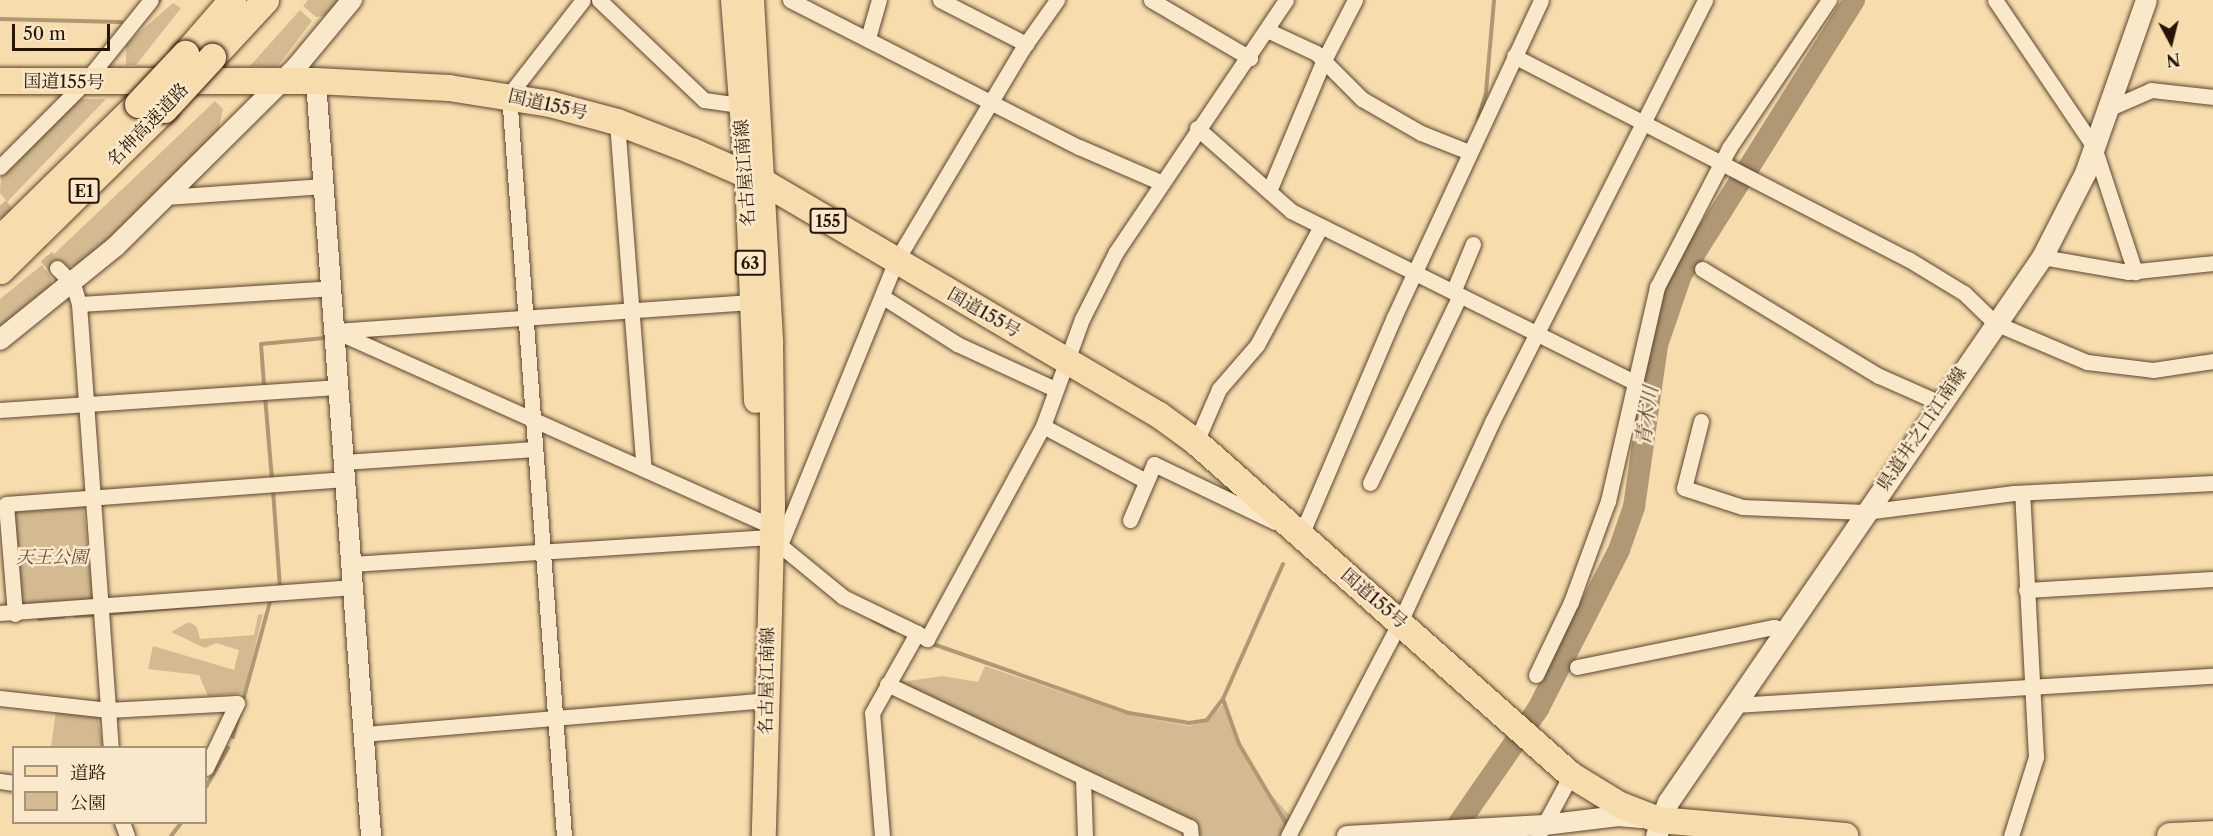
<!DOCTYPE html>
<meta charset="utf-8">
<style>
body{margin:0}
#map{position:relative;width:2213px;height:836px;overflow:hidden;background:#f7dcad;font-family:"Libre Caslon Text","Noto Serif JP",serif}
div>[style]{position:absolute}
.green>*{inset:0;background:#d4ba90}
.stream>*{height:4px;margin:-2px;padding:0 2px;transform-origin:2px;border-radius:2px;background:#b19874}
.river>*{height:22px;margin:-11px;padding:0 11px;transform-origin:11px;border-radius:11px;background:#b19874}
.minor-tunnel>*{height:15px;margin-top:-7.5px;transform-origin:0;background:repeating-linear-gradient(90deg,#ceb48b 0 15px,transparent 0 23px)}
.roads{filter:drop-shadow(0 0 2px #5c452f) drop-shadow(0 0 2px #5c452f)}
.minor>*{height:15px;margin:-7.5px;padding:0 7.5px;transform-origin:7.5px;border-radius:7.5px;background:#fae8ca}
.tertiary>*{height:20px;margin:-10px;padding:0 10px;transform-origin:10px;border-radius:10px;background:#fae8ca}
.secondary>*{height:21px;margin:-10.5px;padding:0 10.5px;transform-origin:10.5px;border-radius:10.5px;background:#fae8ca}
.primary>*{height:24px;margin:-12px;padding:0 12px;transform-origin:12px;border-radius:12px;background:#f7dcad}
.trunk>*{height:26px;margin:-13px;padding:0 13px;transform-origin:13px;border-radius:13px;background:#f7dcad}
.motorway>*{height:27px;margin:-13.5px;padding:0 13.5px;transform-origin:13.5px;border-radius:13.5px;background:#f7dcad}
.bridges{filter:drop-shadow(0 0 2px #291305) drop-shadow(0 0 2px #291305)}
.motorway-bridge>*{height:27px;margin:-13.5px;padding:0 13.5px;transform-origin:13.5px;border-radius:13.5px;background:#f7dcad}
span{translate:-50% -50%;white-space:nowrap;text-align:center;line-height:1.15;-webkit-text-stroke:5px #fae8ca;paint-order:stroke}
.shield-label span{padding:2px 4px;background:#fae8ca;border:2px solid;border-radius:4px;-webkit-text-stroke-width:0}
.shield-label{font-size:16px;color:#291305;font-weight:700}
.street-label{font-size:18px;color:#291305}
.park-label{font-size:18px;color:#654d36;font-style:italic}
.water-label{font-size:20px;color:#5f4831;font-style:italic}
.legend{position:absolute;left:12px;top:746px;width:195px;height:78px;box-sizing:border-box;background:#fae8ca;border:2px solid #a6937b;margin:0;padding:8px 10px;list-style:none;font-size:18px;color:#291305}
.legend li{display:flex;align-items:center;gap:12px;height:30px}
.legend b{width:30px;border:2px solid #a6937b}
.north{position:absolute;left:2141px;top:12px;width:60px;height:60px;-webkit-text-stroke:4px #fae8ca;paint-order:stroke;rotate:173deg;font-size:16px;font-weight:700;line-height:24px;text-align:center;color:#291305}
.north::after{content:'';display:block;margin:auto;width:21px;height:27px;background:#291305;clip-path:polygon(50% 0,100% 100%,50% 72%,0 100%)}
.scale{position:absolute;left:12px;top:24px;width:98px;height:27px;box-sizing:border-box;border:3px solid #291305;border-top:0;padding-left:8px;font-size:18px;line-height:21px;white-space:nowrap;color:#291305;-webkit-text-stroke:4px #fae8ca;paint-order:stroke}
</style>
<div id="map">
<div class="green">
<i style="clip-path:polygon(308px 0,343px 0,330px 15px,316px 17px,303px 6px)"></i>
<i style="clip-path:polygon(173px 3px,181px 8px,136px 65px,126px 65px,126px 44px)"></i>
<i style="clip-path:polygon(300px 10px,312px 21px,277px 67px,250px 66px)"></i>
<i style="clip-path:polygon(77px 99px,106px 99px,7px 202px,0 193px,1px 177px)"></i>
<i style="clip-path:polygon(215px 101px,223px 109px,218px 132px,81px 266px,66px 266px,54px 254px)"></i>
<i style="clip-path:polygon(42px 265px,52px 279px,50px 292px,0 330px,0 299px)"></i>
<i style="clip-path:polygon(83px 505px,93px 598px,87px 604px,22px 607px,12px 515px,16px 510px)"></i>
<i style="clip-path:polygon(263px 614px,244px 693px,208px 696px,199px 675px,148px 669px,153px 646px,234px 670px,239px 650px,216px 643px,205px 648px,171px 632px,189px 622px,197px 627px,200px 639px,254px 635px,258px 615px)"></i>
<i style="clip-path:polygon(985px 666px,1129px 715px,1189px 726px,1206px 722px,1225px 702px,1239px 744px,1264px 787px,1293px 819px,1292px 836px,1191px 836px,887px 684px,943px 676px,978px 682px)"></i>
<i style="clip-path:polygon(56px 710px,97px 715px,103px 747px,51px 748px)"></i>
</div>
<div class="stream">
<i style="left:154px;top:7px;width:9px;rotate:-49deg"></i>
<i style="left:0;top:19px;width:121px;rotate:1.4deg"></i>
<i style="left:1478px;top:119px;width:28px;rotate:-73deg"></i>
<i style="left:1486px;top:92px;width:92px;rotate:-85deg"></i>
<i style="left:264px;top:385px;width:41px;rotate:-94.2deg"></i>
<i style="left:261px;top:344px;width:64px;rotate:-5.4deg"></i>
<i style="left:325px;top:338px;width:5px;rotate:-90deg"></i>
<i style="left:265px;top:396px;width:83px;rotate:85.2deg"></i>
<i style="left:273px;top:490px;width:97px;rotate:85.9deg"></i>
<i style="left:1283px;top:564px;width:148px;rotate:114deg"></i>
<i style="left:1223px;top:699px;width:48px;rotate:70.4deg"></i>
<i style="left:1239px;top:744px;width:92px;rotate:59.3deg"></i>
<i style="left:114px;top:613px;width:168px;rotate:-4.8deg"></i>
<i style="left:75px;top:616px;width:17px;rotate:-3deg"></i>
<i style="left:39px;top:619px;width:25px;rotate:-5deg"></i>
<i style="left:872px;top:619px;width:25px;rotate:29deg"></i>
<i style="left:930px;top:643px;width:211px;rotate:19.4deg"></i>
<i style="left:1129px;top:713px;width:61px;rotate:9.5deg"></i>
<i style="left:1189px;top:723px;width:18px;rotate:-9deg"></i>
<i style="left:1207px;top:720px;width:26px;rotate:-53deg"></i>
<i style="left:233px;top:737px;width:140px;rotate:-74.7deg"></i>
<i style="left:206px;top:787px;width:45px;rotate:-60.6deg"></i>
<i style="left:171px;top:836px;width:18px;rotate:-52deg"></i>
</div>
<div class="river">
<i style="left:1450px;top:836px;width:155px;rotate:-55.3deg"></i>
<i style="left:1538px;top:709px;width:178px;rotate:-63deg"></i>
<i style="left:1619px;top:550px;width:46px;rotate:-70.8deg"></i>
<i style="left:1634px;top:507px;width:164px;rotate:-81.9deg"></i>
<i style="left:1657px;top:345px;width:74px;rotate:-71.1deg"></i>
<i style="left:1681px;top:275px;width:325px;rotate:-57.8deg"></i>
</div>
<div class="minor-tunnel">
<i style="left:0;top:205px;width:85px;rotate:47.9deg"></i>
</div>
<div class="roads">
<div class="minor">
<i style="left:599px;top:0;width:145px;rotate:43.6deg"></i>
<i style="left:704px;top:100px;width:36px;rotate:8deg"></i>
<i style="left:790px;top:0;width:324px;rotate:27deg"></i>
<i style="left:1079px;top:147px;width:90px;rotate:23.4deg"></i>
<i style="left:940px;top:0;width:97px;rotate:27.1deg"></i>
<i style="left:1151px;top:0;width:115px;rotate:30.4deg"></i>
<i style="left:1995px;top:0;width:177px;rotate:56deg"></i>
<i style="left:2094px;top:147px;width:132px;rotate:71.8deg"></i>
<i style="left:1267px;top:30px;width:54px;rotate:25.1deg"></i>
<i style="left:1316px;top:53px;width:65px;rotate:45deg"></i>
<i style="left:1362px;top:99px;width:68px;rotate:30deg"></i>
<i style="left:1421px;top:133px;width:52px;rotate:21.6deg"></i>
<i style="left:868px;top:38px;width:40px;rotate:-74deg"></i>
<i style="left:1514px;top:56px;width:443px;rotate:27.3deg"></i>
<i style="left:1908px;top:259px;width:66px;rotate:31.3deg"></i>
<i style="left:1964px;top:293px;width:43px;rotate:44.1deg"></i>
<i style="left:1995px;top:323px;width:100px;rotate:23deg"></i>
<i style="left:2087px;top:362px;width:66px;rotate:6.9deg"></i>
<i style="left:2153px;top:370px;width:61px;rotate:-8.5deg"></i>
<i style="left:2108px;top:109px;width:47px;rotate:-23.8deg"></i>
<i style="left:2151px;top:90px;width:62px;rotate:6.4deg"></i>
<i style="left:617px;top:122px;width:348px;rotate:85.6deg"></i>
<i style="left:1197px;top:128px;width:125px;rotate:41.4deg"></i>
<i style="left:1291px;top:211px;width:381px;rotate:26.5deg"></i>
<i style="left:0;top:167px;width:120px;rotate:-45deg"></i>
<i style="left:85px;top:82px;width:105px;rotate:-51.2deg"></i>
<i style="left:1269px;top:191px;width:140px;rotate:-67.3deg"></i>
<i style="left:1323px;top:62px;width:70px;rotate:-62.7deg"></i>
<i style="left:166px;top:197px;width:158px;rotate:-4deg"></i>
<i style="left:2042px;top:257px;width:87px;rotate:9.9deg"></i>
<i style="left:2128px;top:272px;width:85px;rotate:-6deg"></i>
<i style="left:57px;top:268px;width:23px;rotate:45deg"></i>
<i style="left:73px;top:284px;width:21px;rotate:73deg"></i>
<i style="left:79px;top:304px;width:445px;rotate:85.9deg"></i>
<i style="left:1702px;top:269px;width:207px;rotate:31.2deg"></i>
<i style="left:1879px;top:376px;width:67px;rotate:23.9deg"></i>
<i style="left:1453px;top:292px;width:52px;rotate:-67.4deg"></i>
<i style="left:883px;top:297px;width:88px;rotate:32.4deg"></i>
<i style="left:957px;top:344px;width:108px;rotate:24.7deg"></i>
<i style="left:79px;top:304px;width:253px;rotate:-3.6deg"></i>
<i style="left:335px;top:331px;width:475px;rotate:24.1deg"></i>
<i style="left:335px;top:331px;width:417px;rotate:-4deg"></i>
<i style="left:0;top:410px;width:340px;rotate:-3.9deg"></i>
<i style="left:1701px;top:421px;width:69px;rotate:104.2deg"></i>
<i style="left:1684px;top:488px;width:61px;rotate:18.1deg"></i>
<i style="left:1742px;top:507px;width:123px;rotate:2.3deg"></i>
<i style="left:1865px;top:512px;width:150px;rotate:-7.3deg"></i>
<i style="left:2014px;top:493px;width:199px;rotate:-2.9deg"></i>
<i style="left:1043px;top:426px;width:117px;rotate:28.1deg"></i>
<i style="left:1196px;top:442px;width:58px;rotate:-66.5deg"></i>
<i style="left:1219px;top:389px;width:58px;rotate:-49.2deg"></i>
<i style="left:1257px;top:345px;width:133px;rotate:-61.7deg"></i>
<i style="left:344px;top:462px;width:191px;rotate:-3.9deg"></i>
<i style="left:1370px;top:483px;width:208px;rotate:-64.4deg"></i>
<i style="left:1130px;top:520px;width:61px;rotate:-66.8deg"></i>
<i style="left:1154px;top:464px;width:134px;rotate:25.6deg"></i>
<i style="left:1296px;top:532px;width:6px;rotate:31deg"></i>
<i style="left:1301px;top:535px;width:237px;rotate:-66.9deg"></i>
<i style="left:1394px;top:317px;width:349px;rotate:-65.1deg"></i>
<i style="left:780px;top:545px;width:307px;rotate:-67.8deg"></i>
<i style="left:896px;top:261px;width:248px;rotate:-59.2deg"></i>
<i style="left:1023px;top:48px;width:59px;rotate:-54.7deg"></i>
<i style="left:351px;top:564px;width:420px;rotate:-3.7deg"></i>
<i style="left:770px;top:537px;width:94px;rotate:39.4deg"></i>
<i style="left:843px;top:597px;width:82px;rotate:25.9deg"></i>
<i style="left:2026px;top:590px;width:187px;rotate:-3.4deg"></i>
<i style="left:0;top:613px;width:354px;rotate:-4.2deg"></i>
<i style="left:15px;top:614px;width:110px;rotate:-94.7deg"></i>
<i style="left:6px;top:504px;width:340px;rotate:-4.2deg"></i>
<i style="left:1577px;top:667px;width:201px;rotate:-11.5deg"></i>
<i style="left:1774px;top:627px;width:11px;rotate:15deg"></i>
<i style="left:1536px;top:675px;width:81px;rotate:-64.4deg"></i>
<i style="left:1571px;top:602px;width:108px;rotate:-69.9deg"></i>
<i style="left:1608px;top:501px;width:220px;rotate:-77.1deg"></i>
<i style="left:1657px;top:287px;width:157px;rotate:-62.6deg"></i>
<i style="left:1729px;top:148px;width:179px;rotate:-56deg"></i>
<i style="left:887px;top:684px;width:335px;rotate:25.3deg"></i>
<i style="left:1190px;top:827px;width:9px;rotate:84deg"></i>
<i style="left:0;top:698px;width:109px;rotate:6.3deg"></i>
<i style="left:108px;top:710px;width:129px;rotate:-3.1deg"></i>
<i style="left:237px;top:703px;width:72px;rotate:115.5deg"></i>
<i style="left:1734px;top:705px;width:480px;rotate:-3.5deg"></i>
<i style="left:364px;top:734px;width:403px;rotate:-4.8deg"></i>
<i style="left:1083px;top:779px;width:57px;rotate:88deg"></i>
<i style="left:0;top:781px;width:14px;rotate:8deg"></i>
<i style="left:122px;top:822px;width:15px;rotate:70deg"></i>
<i style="left:564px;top:836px;width:743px;rotate:-94.24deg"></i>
<i style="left:509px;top:95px;width:120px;rotate:-52.1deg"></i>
<i style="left:882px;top:836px;width:123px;rotate:-94.6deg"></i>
<i style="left:872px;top:713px;width:92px;rotate:-60.6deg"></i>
<i style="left:917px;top:633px;width:12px;rotate:31deg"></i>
<i style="left:927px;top:639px;width:243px;rotate:-61.4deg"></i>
<i style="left:1043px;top:426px;width:114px;rotate:-70deg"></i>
<i style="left:1082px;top:319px;width:75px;rotate:-63.1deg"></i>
<i style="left:1116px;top:252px;width:304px;rotate:-56deg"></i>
<i style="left:1288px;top:836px;width:242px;rotate:-62.4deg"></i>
<i style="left:1400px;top:622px;width:220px;rotate:-65.3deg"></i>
<i style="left:1492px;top:422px;width:473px;rotate:-63.2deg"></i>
<i style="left:1538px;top:836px;width:69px;rotate:-61.6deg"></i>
<i style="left:2011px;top:836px;width:83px;rotate:-72.4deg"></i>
<i style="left:2036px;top:757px;width:264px;rotate:-93deg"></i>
</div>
<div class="tertiary">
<i style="left:316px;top:81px;width:757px;rotate:85.83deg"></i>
<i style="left:0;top:340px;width:149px;rotate:-39deg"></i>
<i style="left:116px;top:246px;width:257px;rotate:-44.8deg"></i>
<i style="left:298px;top:65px;width:85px;rotate:-50.3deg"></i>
<i style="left:1347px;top:836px;width:197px;rotate:-3.2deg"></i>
<i style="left:1544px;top:825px;width:75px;rotate:-6.9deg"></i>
<i style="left:1618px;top:816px;width:23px;rotate:5deg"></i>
</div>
<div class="secondary">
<i style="left:1656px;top:836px;width:36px;rotate:-71deg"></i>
<i style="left:1668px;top:802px;width:661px;rotate:-55.54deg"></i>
<i style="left:2042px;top:257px;width:94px;rotate:-62.9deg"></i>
<i style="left:2085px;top:173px;width:183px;rotate:-70.6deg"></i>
</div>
<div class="primary">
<i style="left:733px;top:0;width:177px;rotate:85.5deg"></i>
<i style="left:747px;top:176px;width:225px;rotate:87.7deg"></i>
<i style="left:752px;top:0;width:344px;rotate:86.8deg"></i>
<i style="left:771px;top:343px;width:162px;rotate:89.3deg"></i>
<i style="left:773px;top:505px;width:331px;rotate:91.6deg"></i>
</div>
<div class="trunk">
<i style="left:0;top:81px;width:316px"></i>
<i style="left:316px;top:81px;width:133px;rotate:3deg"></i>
<i style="left:449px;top:88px;width:102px;rotate:9deg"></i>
<i style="left:550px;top:104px;width:69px;rotate:15deg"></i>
<i style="left:617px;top:122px;width:80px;rotate:21.1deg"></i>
<i style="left:692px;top:151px;width:80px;rotate:23.7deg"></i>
<i style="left:765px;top:183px;width:457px;rotate:30.5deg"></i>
<i style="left:1159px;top:415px;width:46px;rotate:36.1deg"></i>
<i style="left:1196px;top:442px;width:502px;rotate:41.61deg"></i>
<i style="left:1571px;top:775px;width:57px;rotate:31.5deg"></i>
<i style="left:1620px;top:805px;width:42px;rotate:21deg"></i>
<i style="left:1659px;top:820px;width:187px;rotate:4.9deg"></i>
<i style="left:2170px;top:836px;width:43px;rotate:-2.7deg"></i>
</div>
<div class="motorway">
<i style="left:185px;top:54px;width:72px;rotate:-49deg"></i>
<i style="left:212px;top:57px;width:78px;rotate:-47.1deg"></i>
<i style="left:0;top:239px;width:193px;rotate:-44.4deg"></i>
<i style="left:0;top:270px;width:230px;rotate:-44.5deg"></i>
</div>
</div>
<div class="bridges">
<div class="motorway-bridge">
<i style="left:138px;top:104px;width:69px;rotate:-46.8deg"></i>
<i style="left:164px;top:109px;width:71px;rotate:-47.3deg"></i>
</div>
</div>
<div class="shield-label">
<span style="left:84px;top:191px">E1</span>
<span style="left:828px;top:221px">155</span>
<span style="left:750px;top:263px">63</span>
</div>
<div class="street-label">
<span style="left:64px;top:82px;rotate:1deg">国道155号</span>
<span style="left:548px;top:105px;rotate:13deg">国道155号</span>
<span style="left:148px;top:125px;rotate:-46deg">名神高速道路</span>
<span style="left:745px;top:173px;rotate:-94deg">名古屋江南線</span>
<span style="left:984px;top:313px;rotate:30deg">国道155号</span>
<span style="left:1922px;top:429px;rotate:-56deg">県道井之口江南線</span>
<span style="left:1374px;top:599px;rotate:41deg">国道155号</span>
<span style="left:767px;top:681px;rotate:-89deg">名古屋江南線</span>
</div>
<div class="park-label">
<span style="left:52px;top:557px">天王公園</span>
</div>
<div class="water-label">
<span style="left:1647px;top:416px;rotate:-82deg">青木川</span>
</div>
<ul class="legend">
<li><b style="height:8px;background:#f7dcad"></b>道路</li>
<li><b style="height:16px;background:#d4ba90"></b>公園</li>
</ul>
<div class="north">N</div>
<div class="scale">50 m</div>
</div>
